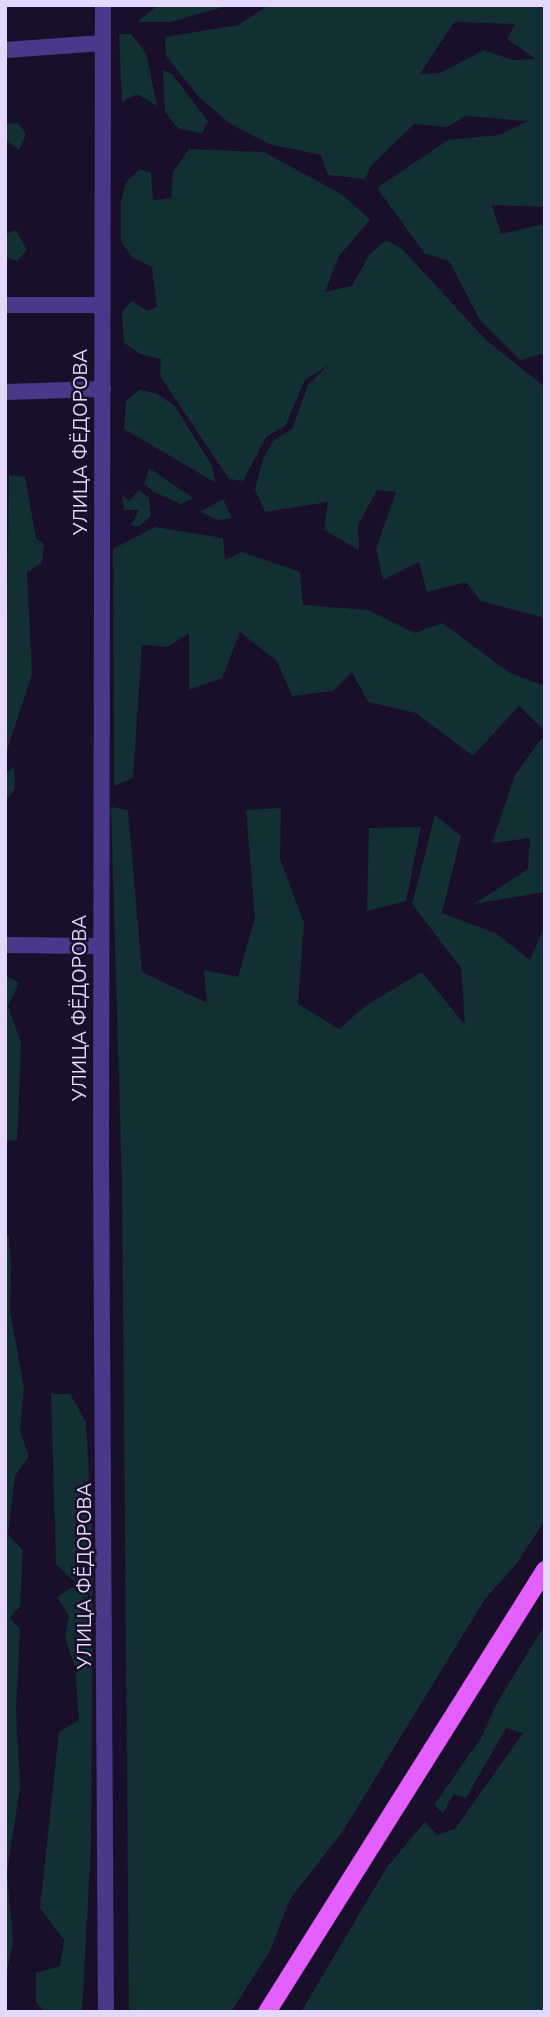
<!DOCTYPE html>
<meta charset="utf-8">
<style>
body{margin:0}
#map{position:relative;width:550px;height:2017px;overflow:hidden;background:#190f2a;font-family:Mulish,sans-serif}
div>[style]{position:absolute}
.green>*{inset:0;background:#122f34}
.minor>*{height:16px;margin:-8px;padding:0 8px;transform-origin:8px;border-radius:8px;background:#4c388b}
.major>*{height:18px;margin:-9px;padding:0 9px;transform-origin:9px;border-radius:9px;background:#e35fff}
span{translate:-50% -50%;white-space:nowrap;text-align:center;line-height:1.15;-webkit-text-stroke:5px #190f2a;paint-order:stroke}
.street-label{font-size:19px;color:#e4d8ff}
.frame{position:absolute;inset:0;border:7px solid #e4d8ff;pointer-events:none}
</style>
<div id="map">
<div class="green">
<i style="clip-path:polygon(158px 5px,230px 5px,171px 22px,137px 22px)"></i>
<i style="clip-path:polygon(evenodd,269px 5px,545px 5px,545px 207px,492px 205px,501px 234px,545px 224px,545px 353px,520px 360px,480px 320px,449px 261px,425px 254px,377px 188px,448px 140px,499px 135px,528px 121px,466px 116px,447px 127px,414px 124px,371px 166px,365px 179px,328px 175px,321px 155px,269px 144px,229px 123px,198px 96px,166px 56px,165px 37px,238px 25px,269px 5px,454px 22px,515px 24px,507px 39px,536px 59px,512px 60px,484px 50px,440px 73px,420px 74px,454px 22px)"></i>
<i style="clip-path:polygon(119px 34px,131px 34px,146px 53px,157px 106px,137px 94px,122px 102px)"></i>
<i style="clip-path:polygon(163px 70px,172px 74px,208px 121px,202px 133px,179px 129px,165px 112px)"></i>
<i style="clip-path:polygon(18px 123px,26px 134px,19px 150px,5px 140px,5px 124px)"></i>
<i style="clip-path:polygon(189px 149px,264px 152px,343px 195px,370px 220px,339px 256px,325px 292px,352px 286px,369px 255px,386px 240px,403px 250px,487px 341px,545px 387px,545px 618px,481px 601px,466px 582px,427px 592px,419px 562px,383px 580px,376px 549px,396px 492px,377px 490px,358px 525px,359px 550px,324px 530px,328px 502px,265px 512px,255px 489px,264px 456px,274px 440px,292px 429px,308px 385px,328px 365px,305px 380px,285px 426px,266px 437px,243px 481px,229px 479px,160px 376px,161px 359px,140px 354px,124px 343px,122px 312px,132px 301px,147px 311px,157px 307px,152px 267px,132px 257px,121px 242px,121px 202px,126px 182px,140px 169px,151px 173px,153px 200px,171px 198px,173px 172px)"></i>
<i style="clip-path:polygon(16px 230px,27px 250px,17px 261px,5px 257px,5px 234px)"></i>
<i style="clip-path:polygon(139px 390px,156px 393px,175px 406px,212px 466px,216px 483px,124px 429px,126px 401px)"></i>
<i style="clip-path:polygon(149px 468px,193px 498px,181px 504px,154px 492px,144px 484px)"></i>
<i style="clip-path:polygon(9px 475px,25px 477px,36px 538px,44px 544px,42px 563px,27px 572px,32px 674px,5px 756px)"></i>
<i style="clip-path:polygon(139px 490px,149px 498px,151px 516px,138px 527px,131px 525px,139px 510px,124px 510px,122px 495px,129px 501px)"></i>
<i style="clip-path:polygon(223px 499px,232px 518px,218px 520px,200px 512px)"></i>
<i style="clip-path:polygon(155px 527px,223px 538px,225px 560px,242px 552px,300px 572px,303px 605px,368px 610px,415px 633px,442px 623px,510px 673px,545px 686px,545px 731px,519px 706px,473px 756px,416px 713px,368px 702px,352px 672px,333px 691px,292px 696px,277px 661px,240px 632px,222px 678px,189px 690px,189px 633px,167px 647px,142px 645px,133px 778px,114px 786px,113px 549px)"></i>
<i style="clip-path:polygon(545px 734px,545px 892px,474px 904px,528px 869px,530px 838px,492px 843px,515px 775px)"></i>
<i style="clip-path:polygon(14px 767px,15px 789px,5px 801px,5px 774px)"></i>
<i style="clip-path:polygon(111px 807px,128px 810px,142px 972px,207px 1003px,204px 970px,238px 977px,255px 918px,246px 810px,281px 808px,280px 859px,304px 923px,298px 1004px,339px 1029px,368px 1004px,422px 972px,465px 1025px,461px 968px,412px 904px,435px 815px,461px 836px,442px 913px,497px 934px,530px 960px,545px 926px,545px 1520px,517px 1563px,485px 1599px,343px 1831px,290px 1899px,270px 1951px,231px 2012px,129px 2012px,122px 1184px)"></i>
<i style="clip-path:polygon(421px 827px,406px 901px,367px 911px,369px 828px)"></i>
<i style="clip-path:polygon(5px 975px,19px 983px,8px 1006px,21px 1043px,17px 1140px,5px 1141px)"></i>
<i style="clip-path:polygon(5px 1236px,9px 1236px,11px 1268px,10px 1311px,24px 1388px,20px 1431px,29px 1456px,15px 1476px,8px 1535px,23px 1550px,20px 1606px,10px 1618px,20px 1629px,16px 1710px,20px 1787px,7px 1872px,13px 1941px,5px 1982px)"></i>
<i style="clip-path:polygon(51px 1394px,70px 1394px,86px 1422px,93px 1550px,91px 1845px,82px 2012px,45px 2012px,36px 2002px,36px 1973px,60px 1966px,64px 1940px,40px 1908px,59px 1732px,79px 1720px,75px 1666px,65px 1638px,69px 1616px,57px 1597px,77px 1584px,56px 1564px)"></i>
<i style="clip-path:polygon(545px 1625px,545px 2012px,301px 2012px,387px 1867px,425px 1822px,437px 1835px,455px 1829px,523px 1733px,506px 1728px,466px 1798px,454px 1794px,443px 1813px,434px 1805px,481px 1738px,498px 1701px)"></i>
</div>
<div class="minor">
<i style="left:103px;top:5px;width:1151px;rotate:90.1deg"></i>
<i style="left:101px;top:1156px;width:856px;rotate:89.67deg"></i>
<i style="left:5px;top:50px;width:98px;rotate:-4.1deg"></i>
<i style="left:5px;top:305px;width:97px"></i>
<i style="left:5px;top:392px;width:98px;rotate:-1.8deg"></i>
<i style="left:5px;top:945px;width:96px;rotate:0.6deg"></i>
</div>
<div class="major">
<i style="left:267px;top:2012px;width:522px;rotate:-57.83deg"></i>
</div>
<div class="street-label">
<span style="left:81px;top:442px;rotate:-90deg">УЛИЦА ФЁДОРОВА</span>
<span style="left:80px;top:1008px;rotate:-90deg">УЛИЦА ФЁДОРОВА</span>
<span style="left:85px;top:1576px;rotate:-90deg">УЛИЦА ФЁДОРОВА</span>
</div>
<div class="frame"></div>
</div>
